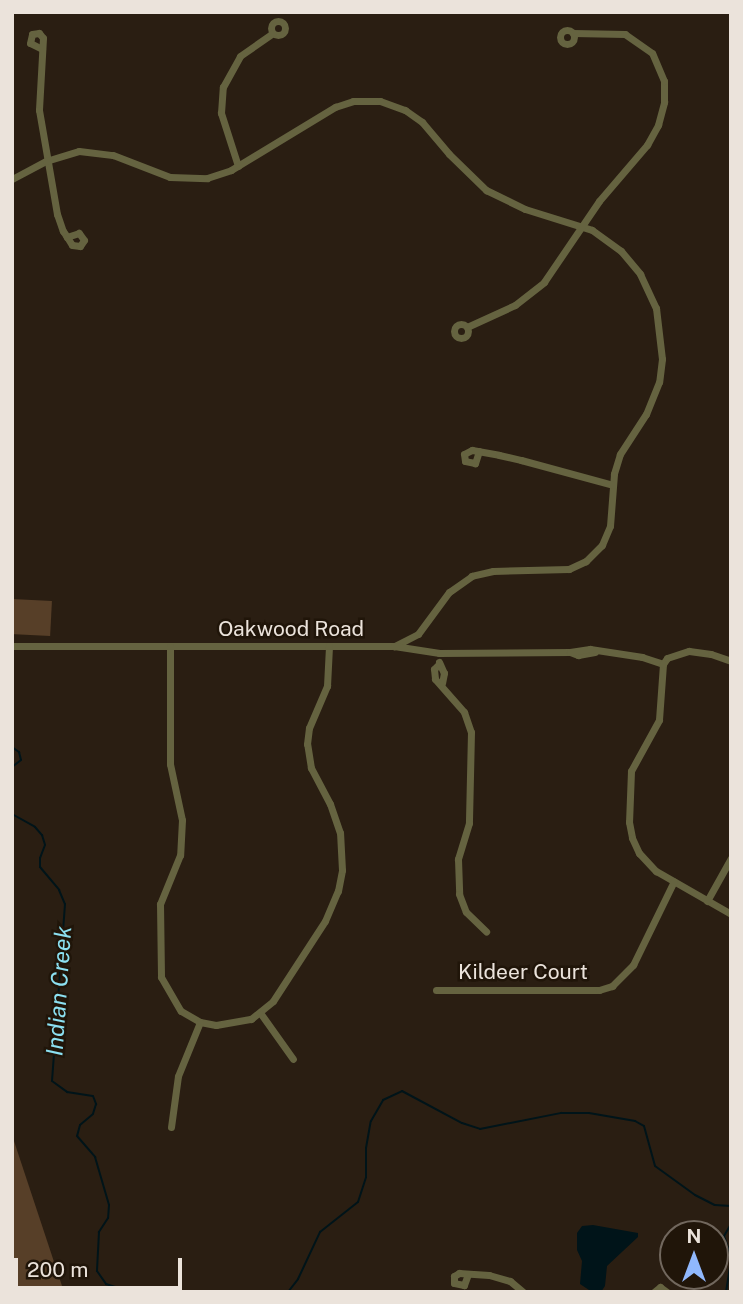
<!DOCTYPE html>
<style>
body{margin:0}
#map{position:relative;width:743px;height:1304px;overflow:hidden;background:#2a1e12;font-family:"Public Sans",sans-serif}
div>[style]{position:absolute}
.green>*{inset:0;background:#573f28;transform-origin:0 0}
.water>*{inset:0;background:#001419}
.stream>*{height:2px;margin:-1px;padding:0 1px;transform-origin:1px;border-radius:1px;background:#001419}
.minor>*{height:7px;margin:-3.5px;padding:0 3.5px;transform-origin:3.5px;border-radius:3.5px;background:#656340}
.minor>.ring{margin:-3.5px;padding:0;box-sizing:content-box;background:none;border:7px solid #656340;border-radius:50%}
span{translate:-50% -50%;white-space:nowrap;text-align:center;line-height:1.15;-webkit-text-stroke:5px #201509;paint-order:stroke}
.street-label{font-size:21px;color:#ebe3db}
.water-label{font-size:23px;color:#8ce1f2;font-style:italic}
.frame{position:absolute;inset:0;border:14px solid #ebe3db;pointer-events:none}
.north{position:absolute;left:659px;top:1220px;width:70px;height:70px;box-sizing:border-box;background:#201509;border:2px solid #71675d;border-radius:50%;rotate:0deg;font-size:19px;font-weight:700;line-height:28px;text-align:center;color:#ebe3db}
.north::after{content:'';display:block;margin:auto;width:24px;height:32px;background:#90b8fd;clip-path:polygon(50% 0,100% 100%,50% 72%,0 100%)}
.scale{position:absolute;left:14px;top:1258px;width:168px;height:32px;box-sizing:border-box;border:4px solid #ebe3db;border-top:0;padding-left:9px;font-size:21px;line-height:24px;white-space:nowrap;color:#ebe3db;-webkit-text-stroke:5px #201509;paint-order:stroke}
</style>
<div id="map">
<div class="green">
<i style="left:12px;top:599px;width:40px;height:35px;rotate:3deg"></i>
<i style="clip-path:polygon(12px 1135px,64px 1292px,12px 1292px)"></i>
</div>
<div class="water">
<i style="clip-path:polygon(593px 1225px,638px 1233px,638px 1237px,607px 1266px,605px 1286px,601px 1292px,592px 1292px,580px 1284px,582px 1261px,577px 1250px,577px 1233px,582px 1226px)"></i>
</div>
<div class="stream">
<i style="left:12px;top:747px;width:9px;rotate:36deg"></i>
<i style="left:19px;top:752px;width:8px;rotate:76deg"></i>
<i style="left:21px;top:760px;width:11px;rotate:142deg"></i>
<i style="left:12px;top:814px;width:26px;rotate:29deg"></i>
<i style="left:35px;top:827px;width:11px;rotate:49deg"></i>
<i style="left:42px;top:835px;width:10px;rotate:73deg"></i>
<i style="left:45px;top:845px;width:14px;rotate:111deg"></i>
<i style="left:40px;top:858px;width:9px;rotate:90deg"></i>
<i style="left:40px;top:867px;width:30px;rotate:50deg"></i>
<i style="left:59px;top:890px;width:15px;rotate:67deg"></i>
<i style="left:65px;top:904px;width:177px;rotate:94.2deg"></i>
<i style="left:52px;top:1081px;width:19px;rotate:36deg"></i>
<i style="left:67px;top:1092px;width:26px;rotate:9deg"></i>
<i style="left:93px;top:1096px;width:9px;rotate:69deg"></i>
<i style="left:96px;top:1104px;width:10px;rotate:107deg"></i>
<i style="left:93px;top:1114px;width:17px;rotate:140deg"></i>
<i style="left:80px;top:1125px;width:11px;rotate:105deg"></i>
<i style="left:77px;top:1136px;width:28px;rotate:49deg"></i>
<i style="left:95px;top:1157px;width:50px;rotate:73.7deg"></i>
<i style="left:109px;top:1205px;width:13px;rotate:94deg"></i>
<i style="left:108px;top:1218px;width:17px;rotate:123deg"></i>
<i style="left:99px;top:1232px;width:39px;rotate:93deg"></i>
<i style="left:97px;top:1271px;width:16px;rotate:55deg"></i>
<i style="left:106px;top:1284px;width:25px;rotate:18deg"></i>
<i style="left:731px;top:1224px;width:14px;rotate:120deg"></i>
<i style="left:724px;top:1236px;width:21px;rotate:71deg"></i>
<i style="left:288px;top:1292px;width:16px;rotate:-52deg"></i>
<i style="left:298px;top:1279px;width:52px;rotate:-64.9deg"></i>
<i style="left:320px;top:1232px;width:48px;rotate:-38.3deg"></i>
<i style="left:358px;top:1202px;width:26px;rotate:-72deg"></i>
<i style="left:366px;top:1177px;width:29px;rotate:-90deg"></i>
<i style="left:366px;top:1148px;width:27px;rotate:-80deg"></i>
<i style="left:371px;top:1121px;width:24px;rotate:-60deg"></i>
<i style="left:383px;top:1100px;width:21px;rotate:-25deg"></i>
<i style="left:402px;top:1091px;width:68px;rotate:28.1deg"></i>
<i style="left:462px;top:1123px;width:19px;rotate:18deg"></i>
<i style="left:480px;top:1129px;width:83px;rotate:-11.2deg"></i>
<i style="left:561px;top:1113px;width:28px"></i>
<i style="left:589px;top:1113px;width:47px;rotate:9.9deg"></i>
<i style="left:635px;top:1121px;width:10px;rotate:29deg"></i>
<i style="left:644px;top:1126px;width:41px;rotate:74.6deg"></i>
<i style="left:655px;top:1166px;width:49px;rotate:35.9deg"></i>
<i style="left:695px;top:1195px;width:22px;rotate:27deg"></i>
<i style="left:715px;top:1205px;width:16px;rotate:4deg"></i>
<i style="left:726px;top:1292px;width:33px;rotate:-81deg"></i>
</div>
<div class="minor">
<i class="ring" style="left:271px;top:21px;width:7px;height:7px"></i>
<i class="ring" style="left:560px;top:30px;width:7px;height:7px"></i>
<i style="left:42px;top:49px;width:13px;rotate:-153deg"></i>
<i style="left:30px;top:43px;width:9px;rotate:-77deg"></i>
<i style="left:32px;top:34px;width:7px;rotate:-8deg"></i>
<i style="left:39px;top:33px;width:6px;rotate:51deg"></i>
<i style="left:43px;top:38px;width:72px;rotate:93.2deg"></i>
<i style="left:39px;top:110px;width:106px;rotate:80.2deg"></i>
<i style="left:57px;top:214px;width:18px;rotate:71deg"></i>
<i style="left:63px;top:231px;width:7px;rotate:56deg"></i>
<i style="left:67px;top:237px;width:9px;rotate:58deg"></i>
<i style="left:72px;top:245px;width:8px;rotate:7deg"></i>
<i style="left:80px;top:246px;width:7px;rotate:-56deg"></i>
<i style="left:84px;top:240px;width:9px;rotate:-126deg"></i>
<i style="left:79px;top:233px;width:13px;rotate:162deg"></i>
<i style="left:238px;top:166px;width:56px;rotate:-107.8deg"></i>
<i style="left:221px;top:113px;width:26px;rotate:-86deg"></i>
<i style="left:223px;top:87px;width:35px;rotate:-61deg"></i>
<i style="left:240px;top:56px;width:40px;rotate:-34.9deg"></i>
<i style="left:12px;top:179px;width:38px;rotate:-28deg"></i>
<i style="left:46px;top:161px;width:34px;rotate:-17deg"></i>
<i style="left:79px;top:151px;width:34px;rotate:7deg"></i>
<i style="left:113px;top:155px;width:61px;rotate:21.1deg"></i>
<i style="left:170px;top:177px;width:37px;rotate:2deg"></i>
<i style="left:207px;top:178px;width:25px;rotate:-18deg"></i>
<i style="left:231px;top:170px;width:122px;rotate:-31.2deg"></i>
<i style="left:335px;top:107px;width:19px;rotate:-18deg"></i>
<i style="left:353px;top:101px;width:27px"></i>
<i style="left:380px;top:101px;width:27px;rotate:20deg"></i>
<i style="left:405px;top:110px;width:21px;rotate:35deg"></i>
<i style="left:422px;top:122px;width:42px;rotate:49.8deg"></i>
<i style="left:449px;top:154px;width:52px;rotate:44.2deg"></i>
<i style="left:486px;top:190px;width:43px;rotate:26deg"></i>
<i style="left:525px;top:209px;width:70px;rotate:17.4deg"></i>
<i style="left:592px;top:230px;width:36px;rotate:36deg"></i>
<i style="left:621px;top:251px;width:30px;rotate:50deg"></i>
<i style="left:640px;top:274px;width:38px;rotate:65deg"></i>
<i style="left:656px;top:308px;width:51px;rotate:83.3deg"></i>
<i style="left:662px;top:359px;width:23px;rotate:97deg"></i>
<i style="left:659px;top:382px;width:35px;rotate:112deg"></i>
<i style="left:646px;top:414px;width:48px;rotate:123deg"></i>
<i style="left:620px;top:454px;width:21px;rotate:107deg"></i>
<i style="left:614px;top:474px;width:52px;rotate:94.4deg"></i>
<i style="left:610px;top:526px;width:21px;rotate:113deg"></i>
<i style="left:602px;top:545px;width:23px;rotate:135deg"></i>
<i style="left:586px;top:561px;width:19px;rotate:155deg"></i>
<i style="left:569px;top:569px;width:76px;rotate:178.5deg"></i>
<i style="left:493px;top:571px;width:22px;rotate:167deg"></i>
<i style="left:472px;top:576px;width:28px;rotate:145deg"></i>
<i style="left:449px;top:592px;width:52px;rotate:126.4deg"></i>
<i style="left:418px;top:634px;width:27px;rotate:153deg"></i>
<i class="ring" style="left:454px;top:324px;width:7px;height:7px"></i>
<i style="left:467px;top:327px;width:53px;rotate:-24.6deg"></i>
<i style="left:515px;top:305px;width:37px;rotate:-38deg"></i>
<i style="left:544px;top:282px;width:98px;rotate:-55.8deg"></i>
<i style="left:599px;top:201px;width:74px;rotate:-49.4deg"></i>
<i style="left:647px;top:145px;width:23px;rotate:-61deg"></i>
<i style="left:658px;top:125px;width:24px;rotate:-75deg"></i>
<i style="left:664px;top:102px;width:21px;rotate:-90deg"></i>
<i style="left:664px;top:81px;width:30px;rotate:-113deg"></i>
<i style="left:652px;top:53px;width:33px;rotate:-145deg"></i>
<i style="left:625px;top:34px;width:52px;rotate:-178.9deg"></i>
<i style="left:479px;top:451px;width:13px;rotate:108deg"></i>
<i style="left:475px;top:463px;width:10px;rotate:-169deg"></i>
<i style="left:465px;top:461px;width:7px;rotate:-98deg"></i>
<i style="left:464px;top:454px;width:9px;rotate:-27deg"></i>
<i style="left:472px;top:450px;width:27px;rotate:10deg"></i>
<i style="left:499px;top:455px;width:23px;rotate:13deg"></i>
<i style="left:521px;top:460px;width:95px;rotate:15.2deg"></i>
<i style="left:12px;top:646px;width:382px"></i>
<i style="left:394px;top:646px;width:46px;rotate:8.8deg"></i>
<i style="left:439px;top:653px;width:131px;rotate:-0.4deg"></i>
<i style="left:570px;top:652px;width:9px;rotate:21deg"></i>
<i style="left:578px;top:655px;width:17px;rotate:-10deg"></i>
<i style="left:170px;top:647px;width:117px;rotate:90deg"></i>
<i style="left:170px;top:764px;width:57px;rotate:77.9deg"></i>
<i style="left:182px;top:820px;width:35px;rotate:93deg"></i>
<i style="left:180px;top:855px;width:53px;rotate:112.2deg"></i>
<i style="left:160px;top:904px;width:73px;rotate:89.2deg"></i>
<i style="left:161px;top:977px;width:39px;rotate:60deg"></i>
<i style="left:181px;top:1011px;width:22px;rotate:30deg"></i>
<i style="left:200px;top:1022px;width:16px;rotate:11deg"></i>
<i style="left:216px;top:1025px;width:36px;rotate:-10deg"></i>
<i style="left:251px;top:1019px;width:28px;rotate:-39deg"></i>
<i style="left:273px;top:1001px;width:95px;rotate:-57deg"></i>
<i style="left:325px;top:921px;width:33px;rotate:-67deg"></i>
<i style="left:338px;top:891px;width:21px;rotate:-79deg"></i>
<i style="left:342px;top:870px;width:37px;rotate:-93deg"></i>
<i style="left:340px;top:833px;width:31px;rotate:-109deg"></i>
<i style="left:330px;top:804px;width:41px;rotate:-117.8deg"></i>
<i style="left:311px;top:768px;width:24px;rotate:-99deg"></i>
<i style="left:307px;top:744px;width:16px;rotate:-83deg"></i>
<i style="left:309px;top:728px;width:46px;rotate:-66.8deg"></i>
<i style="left:327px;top:686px;width:40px;rotate:-87.1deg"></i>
<i style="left:570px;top:652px;width:20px;rotate:-9deg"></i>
<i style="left:590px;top:649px;width:53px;rotate:8.7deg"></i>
<i style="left:642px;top:657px;width:22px;rotate:18deg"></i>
<i style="left:439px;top:662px;width:12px;rotate:66deg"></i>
<i style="left:444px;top:673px;width:10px;rotate:101deg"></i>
<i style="left:439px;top:664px;width:7px;rotate:135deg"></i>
<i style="left:434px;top:669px;width:10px;rotate:84deg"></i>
<i style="left:435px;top:679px;width:44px;rotate:48.7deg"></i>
<i style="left:464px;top:712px;width:21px;rotate:71deg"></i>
<i style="left:471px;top:732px;width:91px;rotate:91.3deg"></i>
<i style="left:469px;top:823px;width:38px;rotate:107deg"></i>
<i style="left:458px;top:859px;width:35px;rotate:88deg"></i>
<i style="left:459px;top:894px;width:19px;rotate:69deg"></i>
<i style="left:466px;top:912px;width:28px;rotate:44deg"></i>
<i style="left:663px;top:664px;width:56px;rotate:94.1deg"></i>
<i style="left:659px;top:720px;width:58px;rotate:118.8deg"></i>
<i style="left:631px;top:771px;width:51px;rotate:92.2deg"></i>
<i style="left:629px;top:822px;width:16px;rotate:79deg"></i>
<i style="left:632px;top:838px;width:17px;rotate:65deg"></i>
<i style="left:639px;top:853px;width:25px;rotate:47deg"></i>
<i style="left:656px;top:871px;width:86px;rotate:29.8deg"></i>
<i style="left:663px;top:664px;width:7px;rotate:-56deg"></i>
<i style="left:667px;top:658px;width:23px;rotate:-18deg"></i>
<i style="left:689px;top:651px;width:22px;rotate:8deg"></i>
<i style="left:711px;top:654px;width:21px;rotate:19deg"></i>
<i style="left:707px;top:901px;width:49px;rotate:-60.8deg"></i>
<i style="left:436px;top:990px;width:163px"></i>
<i style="left:599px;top:990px;width:14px;rotate:-17deg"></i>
<i style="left:612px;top:986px;width:30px;rotate:-45deg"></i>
<i style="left:633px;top:965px;width:93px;rotate:-64deg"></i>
<i style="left:261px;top:1014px;width:55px;rotate:54.6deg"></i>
<i style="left:171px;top:1127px;width:51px;rotate:-82.2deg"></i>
<i style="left:178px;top:1076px;width:58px;rotate:-67.8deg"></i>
<i style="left:468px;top:1274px;width:12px;rotate:110deg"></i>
<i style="left:464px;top:1285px;width:10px;rotate:-169deg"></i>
<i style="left:454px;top:1283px;width:7px;rotate:-90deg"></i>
<i style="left:454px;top:1276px;width:6px;rotate:-31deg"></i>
<i style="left:459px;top:1273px;width:30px;rotate:4deg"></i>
<i style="left:489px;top:1275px;width:22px;rotate:16deg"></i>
<i style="left:510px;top:1281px;width:17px;rotate:40deg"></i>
<i style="left:654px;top:1292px;width:8px;rotate:-40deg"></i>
<i style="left:660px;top:1287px;width:9px;rotate:36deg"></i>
</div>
<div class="street-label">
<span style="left:291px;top:629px">Oakwood Road</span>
<span style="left:523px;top:972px">Kildeer Court</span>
</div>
<div class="water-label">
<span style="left:59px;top:991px;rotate:-86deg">Indian Creek</span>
</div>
<div class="frame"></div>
<div class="north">N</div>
<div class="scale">200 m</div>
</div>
